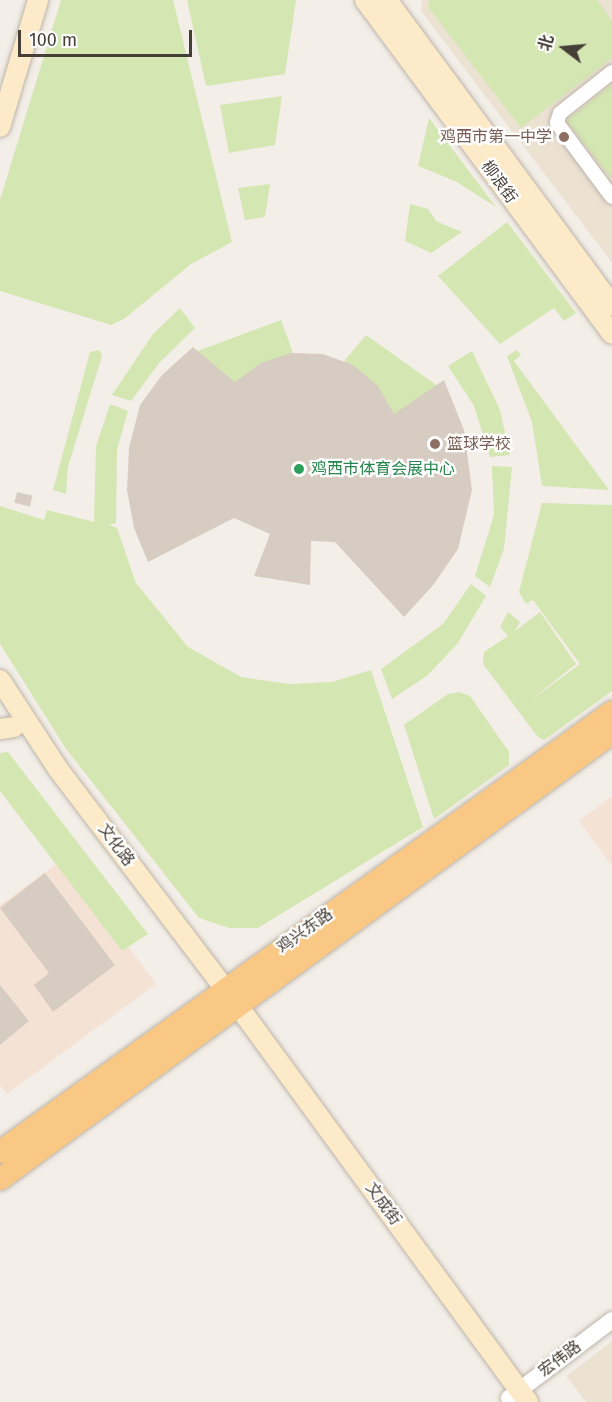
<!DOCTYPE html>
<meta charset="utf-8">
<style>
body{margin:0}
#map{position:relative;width:612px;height:1402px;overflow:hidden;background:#f3efe8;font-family:"Fira Sans","Noto Sans SC",sans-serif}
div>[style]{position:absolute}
.commercial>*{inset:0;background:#f4e3d4}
.education>*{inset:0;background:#ece2d2}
.green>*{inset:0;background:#d4e6b2}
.building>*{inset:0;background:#d7ccc1;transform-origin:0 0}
.roads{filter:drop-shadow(0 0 2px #beb5ab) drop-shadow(0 0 2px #beb5ab)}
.minor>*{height:14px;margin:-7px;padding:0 7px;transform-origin:7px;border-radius:7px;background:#fff}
.tertiary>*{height:16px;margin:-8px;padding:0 8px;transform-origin:8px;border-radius:8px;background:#fff}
.secondary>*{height:20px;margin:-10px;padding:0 10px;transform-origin:10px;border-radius:10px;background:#fceac9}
.trunk>*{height:22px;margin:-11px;padding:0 11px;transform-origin:11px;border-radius:11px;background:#f8c884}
.dots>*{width:16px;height:16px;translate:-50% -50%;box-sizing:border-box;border:3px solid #fff;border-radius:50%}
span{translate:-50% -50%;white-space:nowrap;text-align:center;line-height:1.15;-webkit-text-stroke:4.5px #fff;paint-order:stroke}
.education-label{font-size:16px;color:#785e54}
.right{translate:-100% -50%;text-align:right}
.left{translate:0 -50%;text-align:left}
.street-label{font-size:16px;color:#463f37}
.leisure-label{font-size:16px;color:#27864d}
.north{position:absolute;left:534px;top:18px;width:60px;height:60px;-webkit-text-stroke:4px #fff;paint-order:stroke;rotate:286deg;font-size:16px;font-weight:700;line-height:24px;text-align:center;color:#463f37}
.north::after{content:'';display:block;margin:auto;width:21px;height:27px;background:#463f37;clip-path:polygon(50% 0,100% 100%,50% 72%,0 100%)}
.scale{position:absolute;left:18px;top:30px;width:174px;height:27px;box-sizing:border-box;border:3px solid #463f37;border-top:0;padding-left:8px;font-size:18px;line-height:21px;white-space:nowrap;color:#463f37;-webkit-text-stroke:4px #fff;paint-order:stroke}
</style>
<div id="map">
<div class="commercial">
<i style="clip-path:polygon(612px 796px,612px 866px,579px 821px)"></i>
<i style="clip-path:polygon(64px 858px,156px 984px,7px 1094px,0 1085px,0 905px)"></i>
</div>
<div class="education">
<i style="clip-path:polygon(422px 0,612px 0,612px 263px,421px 11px)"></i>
<i style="clip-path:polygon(612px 1341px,612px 1402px,586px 1402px,566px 1376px)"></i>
</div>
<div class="green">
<i style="clip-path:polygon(61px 0,173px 0,232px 242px,191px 264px,124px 319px,111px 325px,0 291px,0 200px)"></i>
<i style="clip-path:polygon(187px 0,296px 0,285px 74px,206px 86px)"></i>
<i style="clip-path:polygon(429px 0,597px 0,612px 21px,612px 58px,521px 128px,428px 7px)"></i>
<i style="clip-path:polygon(612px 84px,612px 179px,566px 121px)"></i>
<i style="clip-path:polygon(282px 96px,275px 145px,229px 153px,220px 105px)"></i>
<i style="clip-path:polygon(429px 118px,496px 207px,455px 181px,418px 166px)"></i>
<i style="clip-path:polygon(270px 184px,265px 217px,245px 220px,238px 188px)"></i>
<i style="clip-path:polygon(410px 204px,428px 209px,436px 221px,462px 232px,431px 253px,405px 241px)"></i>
<i style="clip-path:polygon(507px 222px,576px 313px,564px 321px,554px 308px,500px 344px,438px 276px)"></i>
<i style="clip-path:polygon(180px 308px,195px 328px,160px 362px,131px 401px,112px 395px,153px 334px)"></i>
<i style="clip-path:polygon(281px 320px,292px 350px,294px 378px,234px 398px,195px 352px)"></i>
<i style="clip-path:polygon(366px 335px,442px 389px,389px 421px,338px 384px,345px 360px)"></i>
<i style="clip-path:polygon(99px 350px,102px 356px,68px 467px,66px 494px,53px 490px,90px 352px)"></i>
<i style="clip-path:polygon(517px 350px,521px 355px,514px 361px,609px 490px,542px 486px,532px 422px,507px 356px)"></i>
<i style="clip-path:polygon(472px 351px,500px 410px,510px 455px,490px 457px,474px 406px,448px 366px)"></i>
<i style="clip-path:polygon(110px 404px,128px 411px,117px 450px,116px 523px,109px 525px,117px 528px,136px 583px,188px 647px,241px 677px,289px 684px,332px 682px,371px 670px,423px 827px,258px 928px,229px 928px,199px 918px,66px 749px,0 644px,0 506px,44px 520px,47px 510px,94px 522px,96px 446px)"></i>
<i style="clip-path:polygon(492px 466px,512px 467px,504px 549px,490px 587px,475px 576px,494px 515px)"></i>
<i style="clip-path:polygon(542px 503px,612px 505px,612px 691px,544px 740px,537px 736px,483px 664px,484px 652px,508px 636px,500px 627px,508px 612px,520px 622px,515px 631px,540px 612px,576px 664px,527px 703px,580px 664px,533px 600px,526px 604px,519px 592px)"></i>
<i style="clip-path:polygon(471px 584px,486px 596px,458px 643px,428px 675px,392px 699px,381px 669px,443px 624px)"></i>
<i style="clip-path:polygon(459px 692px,470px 696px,509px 752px,509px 765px,434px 819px,404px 725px,448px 694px)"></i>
<i style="clip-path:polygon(8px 752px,148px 934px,122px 951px,0 791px,0 753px)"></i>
</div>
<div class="building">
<i style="clip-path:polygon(193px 347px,235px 382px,261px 363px,291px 353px,323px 354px,353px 365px,378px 386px,394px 414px,444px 380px,464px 430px,472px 490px,458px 549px,434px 584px,404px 617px,335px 542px,311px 541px,310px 585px,254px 576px,270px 534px,234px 518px,148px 562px,134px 528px,127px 490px,129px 448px,140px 405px,162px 375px)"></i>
<i style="left:17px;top:492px;width:16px;height:11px;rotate:14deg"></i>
<i style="clip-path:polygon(45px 873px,115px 965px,53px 1012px,34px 985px,49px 973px,0 908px)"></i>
<i style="clip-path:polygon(0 985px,29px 1021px,0 1045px)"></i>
</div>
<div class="roads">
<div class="minor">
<i style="left:612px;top:72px;width:66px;rotate:141.7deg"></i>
<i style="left:560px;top:113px;width:10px;rotate:107deg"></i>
<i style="left:557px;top:123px;width:92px;rotate:53.4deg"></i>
</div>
<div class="tertiary">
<i style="left:509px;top:1398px;width:129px;rotate:-37.1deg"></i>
</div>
<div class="secondary">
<i style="left:365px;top:0;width:415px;rotate:53.5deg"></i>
<i style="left:387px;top:0;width:379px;rotate:53.6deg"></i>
<i style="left:0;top:127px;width:133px;rotate:-73.3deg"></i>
<i style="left:0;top:680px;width:106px;rotate:56.9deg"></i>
<i style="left:58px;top:769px;width:303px;rotate:52.8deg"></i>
<i style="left:241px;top:1010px;width:486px;rotate:53.8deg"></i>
<i style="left:0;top:729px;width:14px;rotate:-8deg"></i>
</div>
<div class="trunk">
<i style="left:0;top:1152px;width:754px;rotate:-35.71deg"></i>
<i style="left:0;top:1179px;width:757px;rotate:-36.08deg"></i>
</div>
</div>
<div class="dots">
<i style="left:564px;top:137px;background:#8d6e63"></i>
<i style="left:435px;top:444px;background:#8d6e63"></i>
<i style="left:299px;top:469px;background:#2e9e5b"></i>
</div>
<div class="education-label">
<span class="right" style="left:552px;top:137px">鸡西市第一中学</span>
<span class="left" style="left:447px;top:444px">篮球学校</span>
</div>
<div class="street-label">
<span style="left:499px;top:182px;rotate:54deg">柳浪街</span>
<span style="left:116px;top:845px;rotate:53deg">文化路</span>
<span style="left:305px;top:931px;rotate:-36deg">鸡兴东路</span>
<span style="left:383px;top:1204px;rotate:54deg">文成街</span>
<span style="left:560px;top:1359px;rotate:-37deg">宏伟路</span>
</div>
<div class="leisure-label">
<span class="left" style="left:311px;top:469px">鸡西市体育会展中心</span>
</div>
<div class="north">北</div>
<div class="scale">100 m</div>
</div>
